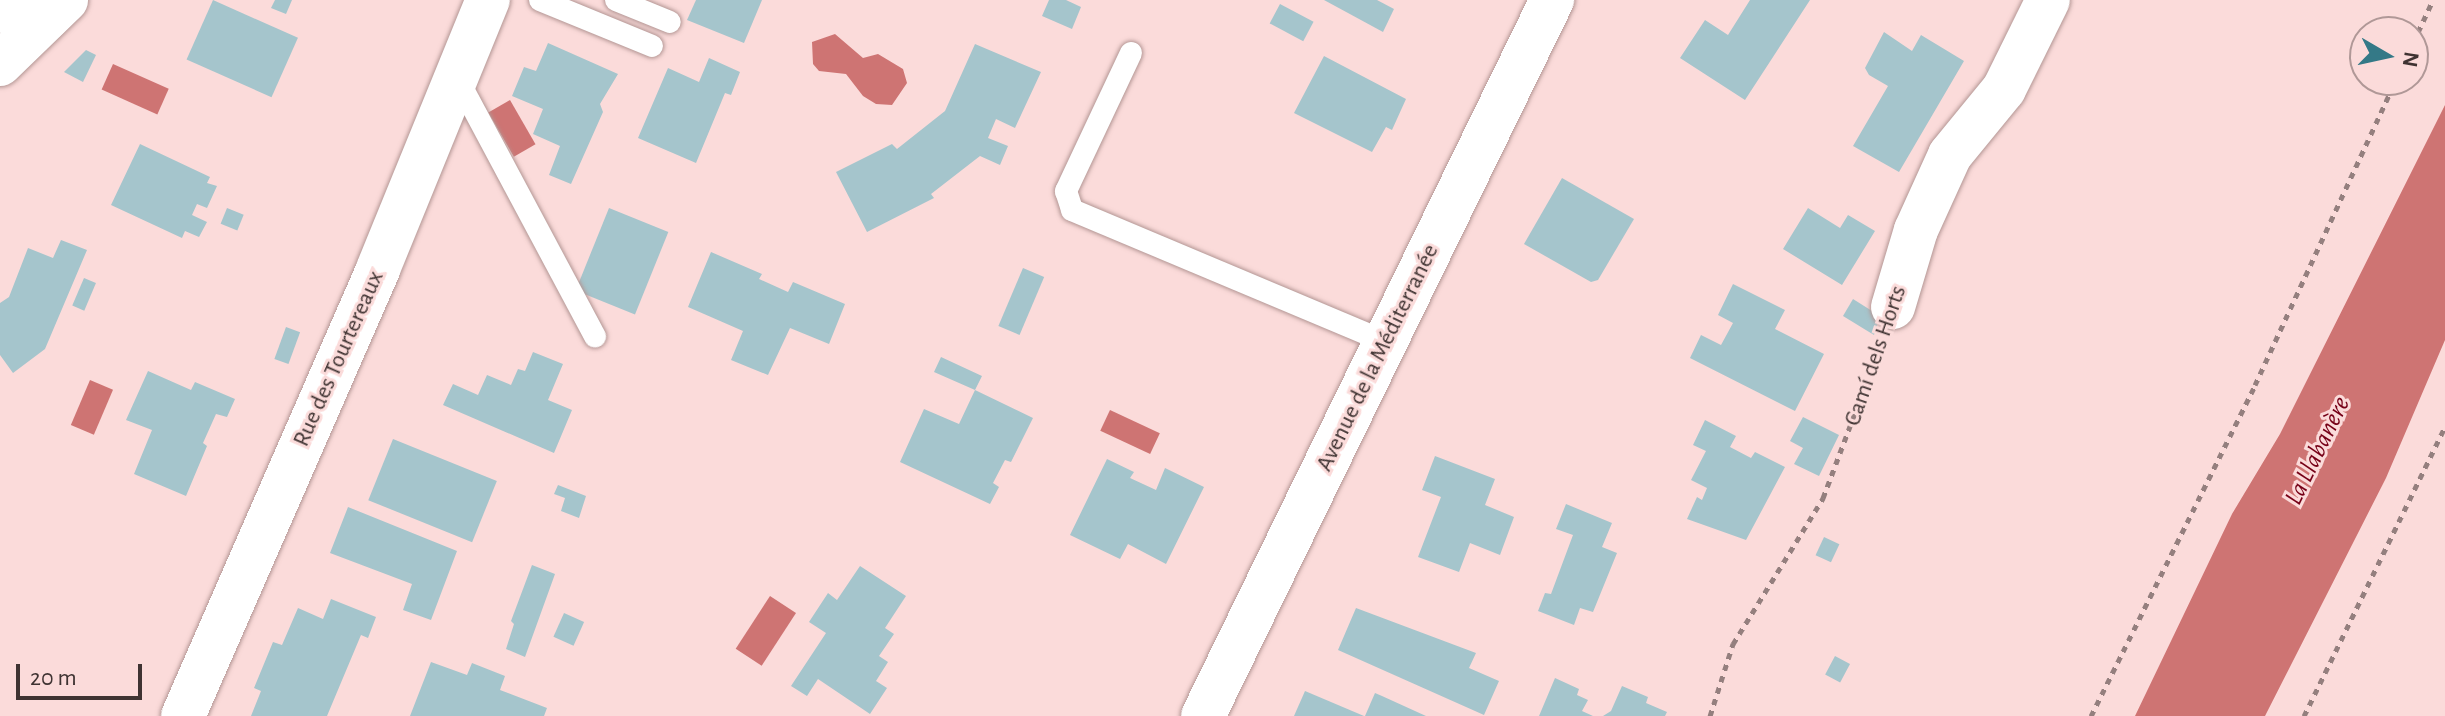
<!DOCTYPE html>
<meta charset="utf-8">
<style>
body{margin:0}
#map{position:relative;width:2445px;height:716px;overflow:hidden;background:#fbdbda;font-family:"Alegreya Sans",sans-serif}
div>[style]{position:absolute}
.water>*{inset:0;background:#ce7473;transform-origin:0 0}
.building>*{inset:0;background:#a5c5cc;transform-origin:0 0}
.path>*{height:5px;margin-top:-2.5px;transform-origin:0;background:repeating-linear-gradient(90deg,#947f7e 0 6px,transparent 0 12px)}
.roads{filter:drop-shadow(0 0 2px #b39694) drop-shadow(0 0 2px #b39694)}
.service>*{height:22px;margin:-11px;padding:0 11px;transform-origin:11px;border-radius:11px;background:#fff}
.minor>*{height:44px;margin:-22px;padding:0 22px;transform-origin:22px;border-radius:22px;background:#fff}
.secondary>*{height:44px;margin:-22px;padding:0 22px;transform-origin:22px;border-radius:22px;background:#fff}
span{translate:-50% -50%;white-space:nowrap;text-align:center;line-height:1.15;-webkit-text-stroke:6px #fbdbda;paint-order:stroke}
.street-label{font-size:24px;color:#3f3332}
.water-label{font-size:26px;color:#760017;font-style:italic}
.north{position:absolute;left:2349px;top:16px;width:80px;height:80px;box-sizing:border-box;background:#fbdbda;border:2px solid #b09897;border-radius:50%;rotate:99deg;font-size:22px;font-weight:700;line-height:32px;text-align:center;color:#3f3332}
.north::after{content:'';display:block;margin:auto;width:28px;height:36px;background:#347987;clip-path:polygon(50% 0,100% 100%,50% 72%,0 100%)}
.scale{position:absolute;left:16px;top:664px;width:126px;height:36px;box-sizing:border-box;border:4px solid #3f3332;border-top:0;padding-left:10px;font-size:24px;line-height:28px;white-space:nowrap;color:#3f3332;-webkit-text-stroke:6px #fbdbda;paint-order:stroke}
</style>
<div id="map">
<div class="water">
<i style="clip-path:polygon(835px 34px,863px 58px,878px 54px,903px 69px,907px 83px,892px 105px,876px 104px,863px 96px,846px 74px,819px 71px,813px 64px,812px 42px)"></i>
<i style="left:113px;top:64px;width:61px;height:28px;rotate:24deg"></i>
<i style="left:510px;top:100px;width:51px;height:25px;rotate:60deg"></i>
<i style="clip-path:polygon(2445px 105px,2445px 340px,2386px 478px,2265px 716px,2135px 716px,2232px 514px,2280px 434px)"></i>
<i style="left:90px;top:380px;width:25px;height:49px;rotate:23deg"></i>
<i style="left:1110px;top:410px;width:55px;height:23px;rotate:25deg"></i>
<i style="left:770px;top:596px;width:31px;height:63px;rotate:33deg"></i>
</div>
<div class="building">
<i style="left:213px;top:0;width:93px;height:65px;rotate:24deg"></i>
<i style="clip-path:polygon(275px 0,292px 0,286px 14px,271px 8px)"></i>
<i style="clip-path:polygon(696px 0,762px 0,744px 43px,687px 20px)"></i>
<i style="clip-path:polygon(1049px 0,1066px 0,1081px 7px,1072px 29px,1042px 16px)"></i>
<i style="clip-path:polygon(1324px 0,1377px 0,1394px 9px,1383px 32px)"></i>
<i style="clip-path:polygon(1750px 0,1810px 0,1745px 100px,1680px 58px,1705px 20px,1728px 35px)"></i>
<i style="left:1280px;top:4px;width:38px;height:22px;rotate:28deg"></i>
<i style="clip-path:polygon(1884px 32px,1912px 51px,1921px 35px,1964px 61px,1899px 172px,1853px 146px,1888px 86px,1869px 75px,1865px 68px)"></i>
<i style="clip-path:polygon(548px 43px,618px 74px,600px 104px,603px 112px,571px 184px,549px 175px,560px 146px,533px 134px,543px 109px,512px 96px,524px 67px,536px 71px)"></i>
<i style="clip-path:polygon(975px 44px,1041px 72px,1015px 128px,996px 119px,988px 138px,1008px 146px,1000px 165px,980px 156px,931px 194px,934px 198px,867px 232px,836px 172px,892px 144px,897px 149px,945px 111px)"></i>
<i style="clip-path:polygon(86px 50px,96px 55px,83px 82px,64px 72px)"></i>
<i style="clip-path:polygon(1324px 56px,1406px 99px,1392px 130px,1386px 127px,1372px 152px,1294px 113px)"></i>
<i style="clip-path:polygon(709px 58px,740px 72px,731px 95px,725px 93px,696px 163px,638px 138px,668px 68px,699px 82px)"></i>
<i style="clip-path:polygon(140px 144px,210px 177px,207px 183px,217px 186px,207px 208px,197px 204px,192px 215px,207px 222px,199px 237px,185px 231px,182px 238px,111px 205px)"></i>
<i style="clip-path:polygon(1562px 178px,1634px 219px,1598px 280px,1591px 282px,1524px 244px)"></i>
<i style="left:227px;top:208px;width:18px;height:17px;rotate:22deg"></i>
<i style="left:609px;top:208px;width:64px;height:89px;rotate:22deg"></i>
<i style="clip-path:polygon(1808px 208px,1840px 228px,1848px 215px,1875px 231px,1842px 285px,1783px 249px)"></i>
<i style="clip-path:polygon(61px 240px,87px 250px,45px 349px,13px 373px,0 355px,0 303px,9px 297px,28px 248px,53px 258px)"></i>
<i style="clip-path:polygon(711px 252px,762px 274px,759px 279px,788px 292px,793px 282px,845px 304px,829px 344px,790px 328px,768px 375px,731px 360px,743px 331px,688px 307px)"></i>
<i style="left:1023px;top:268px;width:23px;height:63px;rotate:23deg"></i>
<i style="left:84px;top:278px;width:13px;height:30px;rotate:23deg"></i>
<i style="clip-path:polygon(1733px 284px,1785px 310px,1775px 329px,1824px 354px,1795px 411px,1690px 358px,1701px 335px,1721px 345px,1733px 323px,1718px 315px)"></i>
<i style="clip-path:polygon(1853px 299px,1880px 316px,1874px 335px,1843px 316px)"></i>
<i style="left:286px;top:327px;width:15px;height:34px;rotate:20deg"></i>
<i style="clip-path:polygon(533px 352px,563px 364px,548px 400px,572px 410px,554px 453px,443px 405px,453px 384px,478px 395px,487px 375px,511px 385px,518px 369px,525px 371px)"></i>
<i style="clip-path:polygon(941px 357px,982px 376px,975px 390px,1033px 418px,1011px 462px,1005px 460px,993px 483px,999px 487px,990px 504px,900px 462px,924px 409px,959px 424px,975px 390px,934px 372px)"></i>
<i style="clip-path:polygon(148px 371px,191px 390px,195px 382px,235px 399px,227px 417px,216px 414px,203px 443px,207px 446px,186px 496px,134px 474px,152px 430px,126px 420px)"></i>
<i style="clip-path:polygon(1803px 417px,1839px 435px,1819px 476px,1794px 464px,1803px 448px,1790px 441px)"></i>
<i style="clip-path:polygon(1705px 420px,1736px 436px,1730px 447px,1751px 458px,1755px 452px,1785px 467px,1746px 540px,1687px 519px,1697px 497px,1702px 500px,1707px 488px,1691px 480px,1706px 451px,1693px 445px)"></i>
<i style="left:393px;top:439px;width:112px;height:66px;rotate:22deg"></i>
<i style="clip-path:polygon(1435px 456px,1495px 479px,1485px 505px,1514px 517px,1500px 555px,1470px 543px,1459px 572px,1418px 557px,1441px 497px,1422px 490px)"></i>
<i style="clip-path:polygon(1107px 459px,1134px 472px,1130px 478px,1156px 490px,1165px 468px,1204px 487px,1166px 564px,1128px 544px,1120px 559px,1070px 535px)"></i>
<i style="clip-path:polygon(558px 485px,586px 496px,579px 518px,561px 511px,565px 498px,554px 494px)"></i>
<i style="clip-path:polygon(1566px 504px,1612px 523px,1602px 547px,1617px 553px,1593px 612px,1580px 608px,1574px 625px,1538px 611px,1545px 593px,1551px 594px,1573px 535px,1556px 529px)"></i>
<i style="clip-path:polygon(348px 507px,457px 551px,431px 620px,403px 610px,412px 584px,330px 553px)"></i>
<i style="left:1824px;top:537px;width:17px;height:20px;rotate:25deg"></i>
<i style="clip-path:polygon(532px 565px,555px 574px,525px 657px,506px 649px,514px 624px,511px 621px)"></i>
<i style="clip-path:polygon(860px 566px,906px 596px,885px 628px,894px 634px,879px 656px,888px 662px,876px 681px,887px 688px,870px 714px,818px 679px,807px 696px,791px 686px,826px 633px,809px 622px,828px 593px,837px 600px)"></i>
<i style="clip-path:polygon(331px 599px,376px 617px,368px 638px,361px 635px,327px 716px,251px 716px,261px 691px,254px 688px,273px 642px,282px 645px,298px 608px,323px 619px)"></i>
<i style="clip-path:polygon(1356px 608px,1476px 653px,1469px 668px,1499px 681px,1484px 715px,1338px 650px)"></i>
<i style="left:564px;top:613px;width:22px;height:26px;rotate:24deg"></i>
<i style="left:1835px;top:656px;width:17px;height:21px;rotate:28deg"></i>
<i style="clip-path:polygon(431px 662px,467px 675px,472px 663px,505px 676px,500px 690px,547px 708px,544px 716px,410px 716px)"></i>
<i style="clip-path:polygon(1555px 678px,1579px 689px,1577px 695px,1588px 700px,1582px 711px,1593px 716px,1539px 716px)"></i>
<i style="clip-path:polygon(1622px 686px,1648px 697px,1646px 703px,1667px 712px,1665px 716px,1603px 716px,1611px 711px)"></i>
<i style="clip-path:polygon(1305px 691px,1364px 716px,1294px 716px)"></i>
<i style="clip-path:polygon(1375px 693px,1382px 696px,1426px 716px,1365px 716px)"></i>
</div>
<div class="path">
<i style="left:2413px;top:43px;width:47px;rotate:-65.1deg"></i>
<i style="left:1710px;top:716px;width:76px;rotate:-72.3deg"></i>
<i style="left:1733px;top:644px;width:172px;rotate:-58.3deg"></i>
<i style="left:1823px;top:498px;width:162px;rotate:-69.4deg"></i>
<i style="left:2091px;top:716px;width:369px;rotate:-63.6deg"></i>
<i style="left:2255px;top:385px;width:336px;rotate:-65.2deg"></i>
<i style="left:2304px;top:716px;width:322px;rotate:-64deg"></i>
</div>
<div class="roads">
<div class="service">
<i style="left:540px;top:0;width:121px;rotate:22.3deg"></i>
<i style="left:616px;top:0;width:58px;rotate:22.2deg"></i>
<i style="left:1131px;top:53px;width:153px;rotate:115.2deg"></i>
<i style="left:1066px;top:191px;width:20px;rotate:72deg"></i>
<i style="left:1072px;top:210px;width:341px;rotate:22.8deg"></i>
<i style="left:457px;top:78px;width:293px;rotate:61.9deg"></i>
</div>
<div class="minor">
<i style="left:0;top:8px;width:18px;rotate:27deg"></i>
<i style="left:16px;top:16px;width:30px;rotate:6deg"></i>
<i style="left:1893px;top:307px;width:80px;rotate:-73.4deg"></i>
<i style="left:1916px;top:230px;width:82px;rotate:-65.6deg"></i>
<i style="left:1950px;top:155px;width:85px;rotate:-50.7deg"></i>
<i style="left:2004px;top:89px;width:99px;rotate:-63.7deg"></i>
<i style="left:183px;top:716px;width:488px;rotate:-66.4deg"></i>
<i style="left:378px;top:269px;width:291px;rotate:-67.8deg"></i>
<i style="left:1203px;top:716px;width:797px;rotate:-64.01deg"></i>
</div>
<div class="secondary">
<i style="left:0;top:64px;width:92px;rotate:-44.1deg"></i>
</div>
</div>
<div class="street-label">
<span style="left:1876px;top:356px;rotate:-71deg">Camí dels Horts</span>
<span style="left:1378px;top:358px;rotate:-64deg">Avenue de la Méditerranée</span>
<span style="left:339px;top:359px;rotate:-66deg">Rue des Tourtereaux</span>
</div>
<div class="water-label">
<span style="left:2318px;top:451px;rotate:-64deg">La Llabanère</span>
</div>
<div class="north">N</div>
<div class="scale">20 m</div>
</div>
